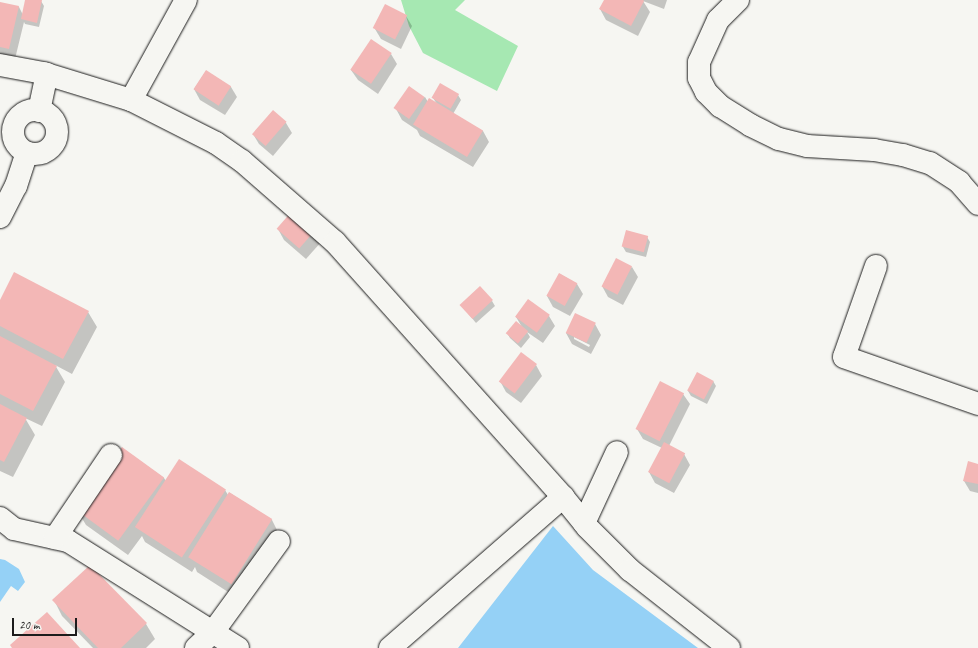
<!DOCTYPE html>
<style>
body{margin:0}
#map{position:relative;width:978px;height:648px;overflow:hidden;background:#f6f6f2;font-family:Caveat,sans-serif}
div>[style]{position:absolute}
.green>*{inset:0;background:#a6e8b2}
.water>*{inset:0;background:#95d1f6}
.shadow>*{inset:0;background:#0003}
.building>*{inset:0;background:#f3b7b6;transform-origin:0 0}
.roads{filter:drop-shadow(0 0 1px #1c1c1c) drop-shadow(0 0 1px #1c1c1c)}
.minor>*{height:22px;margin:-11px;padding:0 11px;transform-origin:11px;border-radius:11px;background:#f6f6f2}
.minor>.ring{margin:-11px;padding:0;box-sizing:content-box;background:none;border:22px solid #f6f6f2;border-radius:50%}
span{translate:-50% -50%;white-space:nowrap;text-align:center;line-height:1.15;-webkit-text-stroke:3px #f6f6f2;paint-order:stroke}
.scale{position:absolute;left:12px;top:618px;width:65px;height:18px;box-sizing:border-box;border:2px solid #1c1c1c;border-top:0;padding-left:5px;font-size:12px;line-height:14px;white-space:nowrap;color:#1c1c1c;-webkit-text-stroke:3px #f6f6f2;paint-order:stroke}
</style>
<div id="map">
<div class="green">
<i style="clip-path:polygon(401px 0,465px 0,455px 10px,518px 46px,497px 91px,423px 53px,409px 26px)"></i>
</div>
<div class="water">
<i style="clip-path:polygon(553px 526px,593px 570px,698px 648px,458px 648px)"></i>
<i style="clip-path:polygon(0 559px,5px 560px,19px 569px,25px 582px,18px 591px,11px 586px,0 602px)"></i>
</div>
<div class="shadow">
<i style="clip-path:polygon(26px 0,41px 1px,44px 6px,39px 27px,25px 24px,24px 22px,15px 59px,0 55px,0 3px,19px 7px,23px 15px)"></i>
<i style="clip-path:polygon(605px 0,667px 0,664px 9px,643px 1px,650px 12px,638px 36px,606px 20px,600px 9px)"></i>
<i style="clip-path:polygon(406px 16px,412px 26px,401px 49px,381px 39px,375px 29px)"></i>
<i style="clip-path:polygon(391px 54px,397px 64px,378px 94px,358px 80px,351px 70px)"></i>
<i style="clip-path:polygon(206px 71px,231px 87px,237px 97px,225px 115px,200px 100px,194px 89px)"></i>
<i style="clip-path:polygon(458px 95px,461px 100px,453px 114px,483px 131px,489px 142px,473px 167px,420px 136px,417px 130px,402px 120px,396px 109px,425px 97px,428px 102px,437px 104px,433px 98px)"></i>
<i style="clip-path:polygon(273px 111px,286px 123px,292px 133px,273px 156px,259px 144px,253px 134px)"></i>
<i style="clip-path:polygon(278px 229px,316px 230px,322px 241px,306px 259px,284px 240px)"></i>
<i style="clip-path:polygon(647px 237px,650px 242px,646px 257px,626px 252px,623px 247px)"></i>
<i style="clip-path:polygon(632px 267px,638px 277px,623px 305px,608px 297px,602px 286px)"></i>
<i style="clip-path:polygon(560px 274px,577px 284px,583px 294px,570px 316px,553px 307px,547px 296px)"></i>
<i style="clip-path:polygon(492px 301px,495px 306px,476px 323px,461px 305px)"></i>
<i style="clip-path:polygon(0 302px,88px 312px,97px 327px,72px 374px,55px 365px,65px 382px,42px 426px,25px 418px,35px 435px,13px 477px,0 471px)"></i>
<i style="clip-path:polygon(549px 316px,555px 326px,543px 343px,527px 332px,530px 337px,521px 348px,510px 338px,507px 333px,522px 327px,516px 317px)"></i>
<i style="clip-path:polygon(evenodd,595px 324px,601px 335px,591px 354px,572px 344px,566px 333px,595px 324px,574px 337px,590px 345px,589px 347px,574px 339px,574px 337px)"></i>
<i style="clip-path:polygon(536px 365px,542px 376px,521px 403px,506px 392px,500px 381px)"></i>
<i style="clip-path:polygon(713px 381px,716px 386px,707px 404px,691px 396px,688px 391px)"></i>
<i style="clip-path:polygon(683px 394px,690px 404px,669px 446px,684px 454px,690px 465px,674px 493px,655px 483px,649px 472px,662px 448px,643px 439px,637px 429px)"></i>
<i style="clip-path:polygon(122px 448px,164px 478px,166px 481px,225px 490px,228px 495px,230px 493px,272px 520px,280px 536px,239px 599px,197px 572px,195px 567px,192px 572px,145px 542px,142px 536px,128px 555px,86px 525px,77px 510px)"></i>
<i style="clip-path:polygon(978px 465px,978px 493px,970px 491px,964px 481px)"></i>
<i style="clip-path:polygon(54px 600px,146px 624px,155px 639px,146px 648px,93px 648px,62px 616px)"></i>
</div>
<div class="building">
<i style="clip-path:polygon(25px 0,42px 0,37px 23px,21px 19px)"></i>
<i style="clip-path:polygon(604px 0,643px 0,644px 1px,631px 26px,599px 9px)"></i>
<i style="clip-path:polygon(0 2px,19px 6px,9px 49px,0 47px)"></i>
<i style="left:385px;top:4px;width:25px;height:27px;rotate:27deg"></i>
<i style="left:371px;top:39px;width:25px;height:37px;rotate:34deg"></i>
<i style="left:206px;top:70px;width:30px;height:23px;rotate:33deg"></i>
<i style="left:440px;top:83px;width:22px;height:17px;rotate:30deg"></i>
<i style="left:409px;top:86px;width:19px;height:27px;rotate:35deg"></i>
<i style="left:429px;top:98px;width:63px;height:31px;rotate:31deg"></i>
<i style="left:273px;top:110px;width:18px;height:32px;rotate:41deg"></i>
<i style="left:293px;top:210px;width:30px;height:25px;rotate:41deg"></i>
<i style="left:626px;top:230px;width:23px;height:17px;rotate:15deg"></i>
<i style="left:616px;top:258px;width:18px;height:32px;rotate:27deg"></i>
<i style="clip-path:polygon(14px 272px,89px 311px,63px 359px,0 326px,0 300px)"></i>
<i style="left:559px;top:273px;width:21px;height:26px;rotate:29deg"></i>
<i style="left:480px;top:286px;width:19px;height:28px;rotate:47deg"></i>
<i style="left:528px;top:299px;width:27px;height:22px;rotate:36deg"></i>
<i style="left:575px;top:313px;width:23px;height:22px;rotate:25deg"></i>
<i style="left:516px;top:321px;width:16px;height:16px;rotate:40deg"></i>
<i style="clip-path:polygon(0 336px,57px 366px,33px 411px,0 394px)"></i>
<i style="left:521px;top:352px;width:20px;height:37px;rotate:37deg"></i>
<i style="left:697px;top:372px;width:19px;height:21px;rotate:28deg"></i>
<i style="left:660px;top:381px;width:27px;height:54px;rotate:27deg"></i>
<i style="clip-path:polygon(0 404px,27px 418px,4px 462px,0 460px)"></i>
<i style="left:664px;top:442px;width:24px;height:34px;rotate:28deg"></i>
<i style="left:122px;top:447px;width:52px;height:78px;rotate:36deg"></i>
<i style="left:179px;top:459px;width:56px;height:81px;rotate:33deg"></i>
<i style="clip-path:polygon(968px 461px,978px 464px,978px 484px,963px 481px)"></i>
<i style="left:229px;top:492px;width:51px;height:77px;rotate:32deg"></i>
<i style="clip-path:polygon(90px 565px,147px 623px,121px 648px,98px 648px,52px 600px)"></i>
<i style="clip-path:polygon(47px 612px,80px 648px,12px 648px,10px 645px)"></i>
</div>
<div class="roads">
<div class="minor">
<i style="left:738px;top:0;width:28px;rotate:135deg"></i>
<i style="left:718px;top:20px;width:46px;rotate:114.3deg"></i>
<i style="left:699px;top:62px;width:16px;rotate:90deg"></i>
<i style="left:699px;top:78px;width:16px;rotate:63deg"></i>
<i style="left:706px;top:92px;width:20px;rotate:45deg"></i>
<i style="left:720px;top:106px;width:36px;rotate:32deg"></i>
<i style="left:750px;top:125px;width:32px;rotate:26deg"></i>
<i style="left:779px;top:139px;width:29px;rotate:14deg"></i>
<i style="left:807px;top:146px;width:67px;rotate:3.4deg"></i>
<i style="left:874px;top:150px;width:29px;rotate:10deg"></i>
<i style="left:903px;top:155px;width:28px;rotate:17deg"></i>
<i style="left:930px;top:163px;width:35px;rotate:33deg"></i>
<i style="left:959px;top:182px;width:29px;rotate:49deg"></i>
<i style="left:0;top:65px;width:44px;rotate:10.5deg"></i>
<i style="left:43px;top:73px;width:92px;rotate:17.1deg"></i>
<i style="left:131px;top:100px;width:95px;rotate:26.8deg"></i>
<i style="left:216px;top:143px;width:32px;rotate:35deg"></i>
<i style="left:242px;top:161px;width:123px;rotate:41.1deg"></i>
<i style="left:335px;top:242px;width:342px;rotate:48.2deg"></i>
<i style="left:563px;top:497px;width:38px;rotate:51deg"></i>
<i style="left:587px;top:527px;width:61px;rotate:45deg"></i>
<i style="left:630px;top:570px;width:126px;rotate:38.2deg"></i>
<i style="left:131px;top:100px;width:114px;rotate:-61.2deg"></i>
<i class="ring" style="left:13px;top:110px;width:22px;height:22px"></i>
<i style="left:39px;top:111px;width:38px;rotate:-78deg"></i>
<i style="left:0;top:217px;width:35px;rotate:-63deg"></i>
<i style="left:16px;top:186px;width:35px;rotate:-72deg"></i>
<i style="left:876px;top:266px;width:96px;rotate:109.4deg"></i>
<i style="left:844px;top:357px;width:142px;rotate:19.3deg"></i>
<i style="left:0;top:518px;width:18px;rotate:38deg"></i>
<i style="left:14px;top:529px;width:55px;rotate:12.5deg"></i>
<i style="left:68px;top:541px;width:201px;rotate:32.2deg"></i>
<i style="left:584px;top:523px;width:78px;rotate:-65.1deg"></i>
<i style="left:55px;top:538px;width:100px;rotate:-56deg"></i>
<i style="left:196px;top:648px;width:23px;rotate:-43deg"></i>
<i style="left:213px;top:632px;width:112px;rotate:-54deg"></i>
<i style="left:390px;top:648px;width:230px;rotate:-41.1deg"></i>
</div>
</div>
<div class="scale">20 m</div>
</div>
